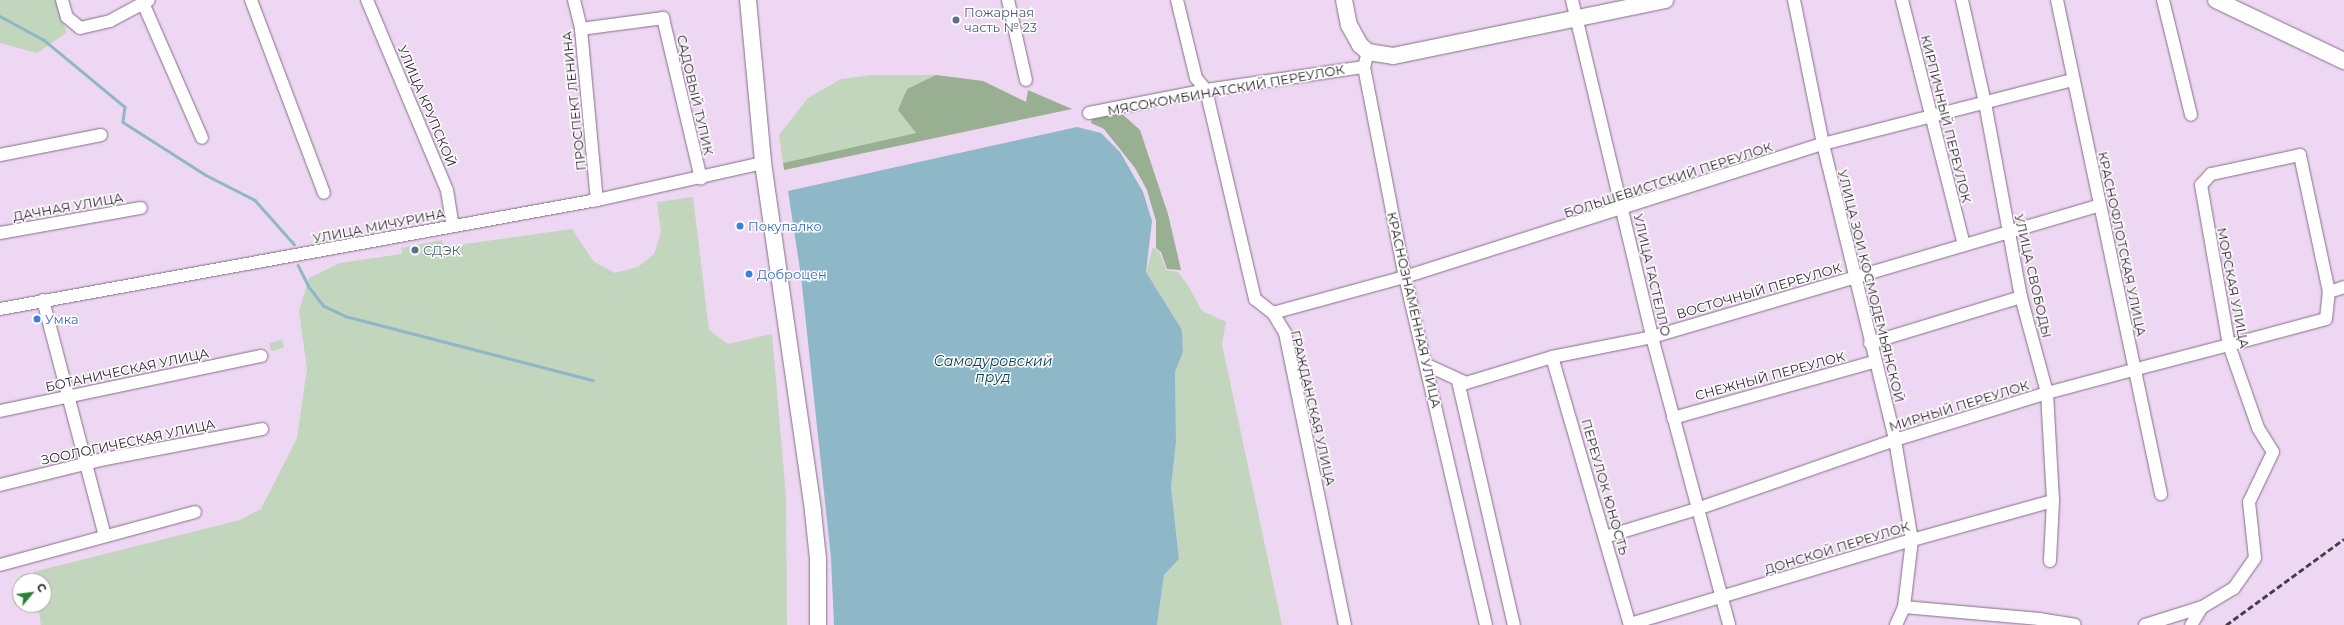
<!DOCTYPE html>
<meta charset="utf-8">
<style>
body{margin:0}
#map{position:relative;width:2344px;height:625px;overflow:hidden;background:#eed7f2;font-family:Montserrat,sans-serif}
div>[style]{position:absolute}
.green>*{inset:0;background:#c1d6bc;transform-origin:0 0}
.forest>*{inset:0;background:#98af91}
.water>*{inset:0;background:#8eb7c8}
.stream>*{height:2.5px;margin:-1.25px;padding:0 1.25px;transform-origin:1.25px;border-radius:1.25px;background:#8eb7c8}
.roads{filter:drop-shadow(0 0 1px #836f87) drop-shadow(0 0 1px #836f87)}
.minor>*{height:12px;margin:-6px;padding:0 6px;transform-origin:6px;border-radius:6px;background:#fff}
.major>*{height:16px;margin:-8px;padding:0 8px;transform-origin:8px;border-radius:8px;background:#fff}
.rail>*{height:2.5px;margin-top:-1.25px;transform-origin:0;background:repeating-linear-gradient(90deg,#473d49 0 6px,transparent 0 9px)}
.dots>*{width:11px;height:11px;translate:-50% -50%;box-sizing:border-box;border:2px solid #fff;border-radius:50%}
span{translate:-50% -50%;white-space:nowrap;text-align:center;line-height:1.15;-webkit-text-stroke:3px #fff;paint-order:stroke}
.service-label{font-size:13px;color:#4e5e75}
.left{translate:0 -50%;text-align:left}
.street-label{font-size:13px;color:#271f28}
.shop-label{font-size:13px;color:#366cbe}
.water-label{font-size:14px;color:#054254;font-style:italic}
.north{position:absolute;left:12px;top:573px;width:40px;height:40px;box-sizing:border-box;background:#fff;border:1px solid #a9a5a9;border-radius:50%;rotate:61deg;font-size:11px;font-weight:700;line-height:16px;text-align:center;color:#271f28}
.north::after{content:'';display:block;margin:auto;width:14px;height:18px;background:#278233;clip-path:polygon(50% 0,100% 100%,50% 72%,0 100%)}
</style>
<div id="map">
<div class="green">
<i style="clip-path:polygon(0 0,59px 0,66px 33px,37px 53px,0 43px)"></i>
<i style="clip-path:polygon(873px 75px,936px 75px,907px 89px,916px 133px,783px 163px,779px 135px,808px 98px,841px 79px)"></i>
<i style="clip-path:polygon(693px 197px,709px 330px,728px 344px,772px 334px,786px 496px,787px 625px,41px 625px,38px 605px,44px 605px,44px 581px,34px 581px,33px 572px,240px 520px,261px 509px,297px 438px,307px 369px,299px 311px,309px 278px,340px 263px,402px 254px,401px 248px,442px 240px,444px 247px,572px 229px,594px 262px,615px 273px,638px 267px,654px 254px,661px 232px,657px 202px)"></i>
<i style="clip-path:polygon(1153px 247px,1160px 253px,1166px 270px,1178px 272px,1189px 287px,1202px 311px,1226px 322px,1222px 344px,1282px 625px,1157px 625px,1164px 575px,1179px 559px,1171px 487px,1176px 442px,1175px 371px,1183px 352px,1182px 330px,1146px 272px)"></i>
<i style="left:282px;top:340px;width:8px;height:13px;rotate:76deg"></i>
</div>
<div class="forest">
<i style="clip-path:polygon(936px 75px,983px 81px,1026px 102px,1028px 90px,1072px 109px,784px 170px,783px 163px,916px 133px,898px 110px,907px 89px)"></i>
<i style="clip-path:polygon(1121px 113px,1140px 130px,1168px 214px,1181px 270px,1167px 269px,1161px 252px,1156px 248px,1156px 221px,1147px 190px,1135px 168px,1104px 129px,1091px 123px,1092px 119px)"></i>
</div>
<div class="water">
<i style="clip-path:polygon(1077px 127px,1101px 133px,1120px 152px,1143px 192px,1152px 221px,1146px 272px,1182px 330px,1183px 352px,1175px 372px,1176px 442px,1171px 487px,1179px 559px,1164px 575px,1157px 625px,834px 625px,831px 558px,801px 276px,788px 191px)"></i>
</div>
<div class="stream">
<i style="left:0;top:16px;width:50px;rotate:28.6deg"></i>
<i style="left:44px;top:40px;width:105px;rotate:39.6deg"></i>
<i style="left:125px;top:107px;width:15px;rotate:98deg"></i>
<i style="left:123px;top:122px;width:98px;rotate:32.6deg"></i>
<i style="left:206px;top:175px;width:55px;rotate:27deg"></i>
<i style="left:255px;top:200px;width:59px;rotate:48.4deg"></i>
<i style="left:298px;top:265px;width:25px;rotate:63deg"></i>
<i style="left:309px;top:287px;width:24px;rotate:52deg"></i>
<i style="left:324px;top:306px;width:23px;rotate:25deg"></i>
<i style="left:345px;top:316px;width:256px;rotate:14.5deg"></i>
</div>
<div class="roads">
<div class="minor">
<i style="left:62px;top:0;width:18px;rotate:74deg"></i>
<i style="left:67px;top:17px;width:17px;rotate:40deg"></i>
<i style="left:80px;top:28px;width:31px;rotate:-13deg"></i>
<i style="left:110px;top:21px;width:44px;rotate:-28.3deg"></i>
<i style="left:251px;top:0;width:206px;rotate:69.3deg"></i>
<i style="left:367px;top:0;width:206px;rotate:67.2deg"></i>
<i style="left:447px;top:190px;width:36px;rotate:81deg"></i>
<i style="left:574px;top:0;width:30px;rotate:76deg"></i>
<i style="left:581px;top:29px;width:172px;rotate:84.7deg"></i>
<i style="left:1008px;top:0;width:82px;rotate:77.3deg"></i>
<i style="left:1177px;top:0;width:80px;rotate:76.3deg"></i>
<i style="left:1196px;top:78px;width:16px;rotate:50deg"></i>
<i style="left:1206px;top:90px;width:215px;rotate:76.8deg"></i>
<i style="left:1255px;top:299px;width:23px;rotate:38deg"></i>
<i style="left:1273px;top:313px;width:23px;rotate:59deg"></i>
<i style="left:1285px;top:333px;width:298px;rotate:78.4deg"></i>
<i style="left:1572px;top:0;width:346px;rotate:76.6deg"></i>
<i style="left:1652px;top:337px;width:298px;rotate:75deg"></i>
<i style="left:1794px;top:0;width:147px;rotate:78.6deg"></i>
<i style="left:1823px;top:144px;width:305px;rotate:76.3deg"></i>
<i style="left:1895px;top:440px;width:101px;rotate:80.4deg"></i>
<i style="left:1912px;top:540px;width:67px;rotate:96.8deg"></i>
<i style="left:1904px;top:607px;width:20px;rotate:114deg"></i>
<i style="left:1902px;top:0;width:253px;rotate:75.8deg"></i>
<i style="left:1962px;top:0;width:106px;rotate:77.4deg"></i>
<i style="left:1985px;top:103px;width:197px;rotate:79.5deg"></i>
<i style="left:2021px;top:297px;width:99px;rotate:74.8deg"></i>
<i style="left:2047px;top:393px;width:108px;rotate:86.8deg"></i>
<i style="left:2053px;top:501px;width:60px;rotate:92.9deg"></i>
<i style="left:2057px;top:0;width:505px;rotate:78.11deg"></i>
<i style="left:2163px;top:0;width:118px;rotate:76.3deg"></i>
<i style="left:143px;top:3px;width:147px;rotate:66.4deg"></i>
<i style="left:581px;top:29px;width:83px;rotate:-7.6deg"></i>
<i style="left:663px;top:18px;width:165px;rotate:76.7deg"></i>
<i style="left:1368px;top:52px;width:16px;rotate:105deg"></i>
<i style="left:1364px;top:67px;width:214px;rotate:79deg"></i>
<i style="left:1405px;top:277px;width:357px;rotate:76.9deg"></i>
<i style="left:1089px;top:113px;width:119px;rotate:-11.1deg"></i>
<i style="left:1206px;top:90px;width:160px;rotate:-8.3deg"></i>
<i style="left:0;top:155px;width:103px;rotate:-11.2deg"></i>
<i style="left:0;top:233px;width:143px;rotate:-10.1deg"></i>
<i style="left:2329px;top:292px;width:16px;rotate:-18deg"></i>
<i style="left:43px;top:300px;width:244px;rotate:75.3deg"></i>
<i style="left:0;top:309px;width:607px;rotate:-10.35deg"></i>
<i style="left:597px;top:200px;width:170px;rotate:-12.6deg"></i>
<i style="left:1273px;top:313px;width:137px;rotate:-15.3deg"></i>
<i style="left:1405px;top:277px;width:439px;rotate:-17.7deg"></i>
<i style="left:1823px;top:144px;width:258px;rotate:-14.4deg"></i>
<i style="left:1870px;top:343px;width:158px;rotate:-16.9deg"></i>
<i style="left:1552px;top:357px;width:279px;rotate:73.8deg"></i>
<i style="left:1427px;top:365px;width:43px;rotate:24.8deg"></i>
<i style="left:1466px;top:383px;width:90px;rotate:-16.8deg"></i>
<i style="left:1552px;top:357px;width:102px;rotate:-11.3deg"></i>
<i style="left:1652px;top:337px;width:467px;rotate:-16.4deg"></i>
<i style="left:1458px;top:381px;width:250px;rotate:77.1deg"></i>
<i style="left:0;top:411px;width:267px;rotate:-11.9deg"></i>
<i style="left:1673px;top:418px;width:209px;rotate:-15.6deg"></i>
<i style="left:0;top:485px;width:103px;rotate:-14deg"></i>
<i style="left:100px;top:460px;width:165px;rotate:-10.8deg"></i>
<i style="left:1605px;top:537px;width:96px;rotate:-16.9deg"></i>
<i style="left:1697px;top:509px;width:210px;rotate:-19.2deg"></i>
<i style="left:1895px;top:440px;width:159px;rotate:-17.2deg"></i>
<i style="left:2047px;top:393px;width:89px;rotate:-15deg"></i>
<i style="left:2133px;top:370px;width:99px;rotate:-14.6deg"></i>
<i style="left:2229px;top:345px;width:100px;rotate:-15deg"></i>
<i style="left:2326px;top:319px;width:27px;rotate:-84deg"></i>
<i style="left:2329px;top:292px;width:140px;rotate:-102deg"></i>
<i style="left:2300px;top:155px;width:91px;rotate:167.9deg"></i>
<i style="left:2211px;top:174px;width:15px;rotate:132deg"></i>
<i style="left:2201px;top:185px;width:162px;rotate:80.1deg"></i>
<i style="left:2229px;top:345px;width:88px;rotate:70.7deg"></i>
<i style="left:2258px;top:428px;width:28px;rotate:58deg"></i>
<i style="left:2273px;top:452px;width:55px;rotate:115.6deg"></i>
<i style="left:2249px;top:502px;width:56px;rotate:83.9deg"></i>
<i style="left:2255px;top:558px;width:37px;rotate:125deg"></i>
<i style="left:2234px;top:588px;width:37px;rotate:149deg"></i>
<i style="left:2202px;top:607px;width:21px;rotate:121deg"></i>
<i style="left:0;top:565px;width:202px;rotate:-15.2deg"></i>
<i style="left:1904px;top:607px;width:136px;rotate:5.1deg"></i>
<i style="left:2039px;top:619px;width:36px;rotate:9deg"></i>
<i style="left:1630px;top:624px;width:294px;rotate:-16.6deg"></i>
<i style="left:1912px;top:540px;width:146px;rotate:-15.5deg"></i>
<i style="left:2145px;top:625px;width:60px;rotate:-17.5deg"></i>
</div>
<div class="major">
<i style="left:748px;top:0;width:164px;rotate:84.7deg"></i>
<i style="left:763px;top:163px;width:353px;rotate:81.8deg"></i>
<i style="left:813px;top:512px;width:47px;rotate:83.9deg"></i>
<i style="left:818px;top:559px;width:66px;rotate:90deg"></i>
<i style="left:1344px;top:0;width:25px;rotate:79deg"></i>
<i style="left:1349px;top:25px;width:23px;rotate:61deg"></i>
<i style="left:1360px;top:45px;width:11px;rotate:41deg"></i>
<i style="left:1368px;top:52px;width:25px;rotate:9deg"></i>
<i style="left:1393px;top:56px;width:278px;rotate:-11.6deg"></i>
<i style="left:2216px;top:0;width:142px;rotate:25.5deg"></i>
</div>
</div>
<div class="rail">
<i style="left:2226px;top:625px;width:146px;rotate:-36.1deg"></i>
</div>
<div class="dots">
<i style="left:956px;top:20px;background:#5c6f8a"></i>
<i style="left:740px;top:226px;background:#3f7fe0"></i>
<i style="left:415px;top:250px;background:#5c6f8a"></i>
<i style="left:749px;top:274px;background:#3f7fe0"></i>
<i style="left:37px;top:319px;background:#3f7fe0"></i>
</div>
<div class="service-label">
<span class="left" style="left:964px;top:20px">Пожарная<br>часть № 23</span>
<span class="left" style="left:423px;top:250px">СДЭК</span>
</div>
<div class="street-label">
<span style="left:1226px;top:90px;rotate:-10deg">МЯСОКОМБИНАТСКИЙ ПЕРЕУЛОК</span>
<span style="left:695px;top:95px;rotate:77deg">САДОВЫЙ ТУПИК</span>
<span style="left:574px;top:101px;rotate:-96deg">ПРОСПЕКТ ЛЕНИНА</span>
<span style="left:427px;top:106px;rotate:67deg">УЛИЦА КРУПСКОЙ</span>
<span style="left:1946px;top:119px;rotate:76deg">КИРПИЧНЫЙ ПЕРЕУЛОК</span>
<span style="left:1668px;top:180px;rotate:-18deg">БОЛЬШЕВИСТСКИЙ ПЕРЕУЛОК</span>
<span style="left:68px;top:207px;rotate:-10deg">ДАЧНАЯ УЛИЦА</span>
<span style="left:379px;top:226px;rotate:-11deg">УЛИЦА МИЧУРИНА</span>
<span style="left:2122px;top:244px;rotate:78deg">КРАСНОФЛОТСКАЯ УЛИЦА</span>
<span style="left:1652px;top:275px;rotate:77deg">УЛИЦА ГАСТЕЛЛО</span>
<span style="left:2033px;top:276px;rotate:77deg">УЛИЦА СВОБОДЫ</span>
<span style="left:1871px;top:286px;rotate:76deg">УЛИЦА ЗОИ КОСМОДЕМЬЯНСКОЙ</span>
<span style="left:2233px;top:288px;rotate:79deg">МОРСКАЯ УЛИЦА</span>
<span style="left:1759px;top:291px;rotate:-16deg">ВОСТОЧНЫЙ ПЕРЕУЛОК</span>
<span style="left:1414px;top:310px;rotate:77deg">КРАСНОЗНАМЁННАЯ УЛИЦА</span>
<span style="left:127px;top:370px;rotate:-12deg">БОТАНИЧЕСКАЯ УЛИЦА</span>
<span style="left:1770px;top:376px;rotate:-15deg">СНЕЖНЫЙ ПЕРЕУЛОК</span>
<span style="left:1959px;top:406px;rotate:-17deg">МИРНЫЙ ПЕРЕУЛОК</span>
<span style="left:1313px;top:408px;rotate:77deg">ГРАЖДАНСКАЯ УЛИЦА</span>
<span style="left:128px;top:442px;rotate:-12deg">ЗООЛОГИЧЕСКАЯ УЛИЦА</span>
<span style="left:1605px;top:487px;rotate:74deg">ПЕРЕУЛОК ЮНОСТЬ</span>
<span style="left:1837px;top:548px;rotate:-17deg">ДОНСКОЙ ПЕРЕУЛОК</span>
</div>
<div class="shop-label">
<span class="left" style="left:748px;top:226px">Покупалко</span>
<span class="left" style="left:757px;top:274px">Доброцен</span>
<span class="left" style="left:45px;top:319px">Умка</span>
</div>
<div class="water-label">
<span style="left:993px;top:369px">Самодуровский<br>пруд</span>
</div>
<div class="north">С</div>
</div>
